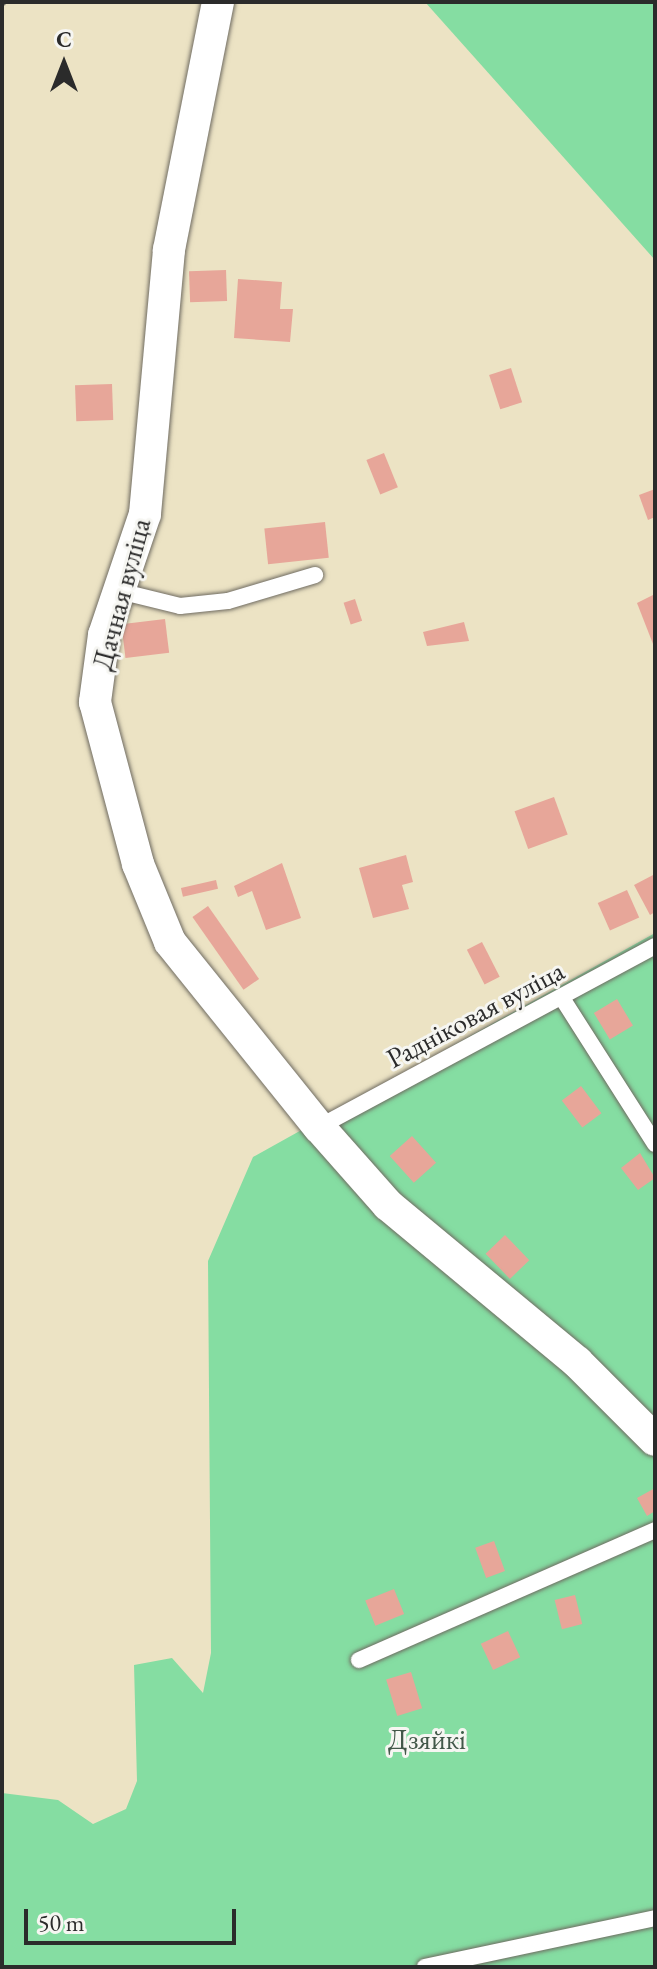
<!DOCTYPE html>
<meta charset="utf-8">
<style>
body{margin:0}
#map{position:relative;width:657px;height:1969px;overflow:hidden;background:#ece3c4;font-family:"EB Garamond",serif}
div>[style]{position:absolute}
.green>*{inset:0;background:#85dda2}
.building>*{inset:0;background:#e7a699;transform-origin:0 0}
.path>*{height:5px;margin-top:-2.5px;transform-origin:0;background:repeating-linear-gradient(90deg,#6f6b61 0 6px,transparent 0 12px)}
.roads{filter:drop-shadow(0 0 2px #6f6b61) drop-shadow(0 0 2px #6f6b61)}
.lane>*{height:16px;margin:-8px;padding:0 8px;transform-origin:8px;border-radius:8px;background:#fff}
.street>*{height:32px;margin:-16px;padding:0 16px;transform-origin:16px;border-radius:16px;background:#fff}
span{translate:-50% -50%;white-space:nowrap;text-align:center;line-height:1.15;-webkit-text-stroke:6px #f6f6f2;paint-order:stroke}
.street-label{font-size:28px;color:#2b2b2b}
.park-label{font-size:28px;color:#425849}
.frame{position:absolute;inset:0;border:4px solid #2b2b2b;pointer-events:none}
.north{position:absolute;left:24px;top:24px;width:80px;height:80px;-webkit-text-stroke:6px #f6f6f2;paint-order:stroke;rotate:0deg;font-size:22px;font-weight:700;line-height:32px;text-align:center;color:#2b2b2b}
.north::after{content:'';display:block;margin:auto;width:28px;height:36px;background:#2b2b2b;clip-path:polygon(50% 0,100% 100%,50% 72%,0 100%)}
.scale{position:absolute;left:24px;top:1909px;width:212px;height:36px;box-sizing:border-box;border:4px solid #2b2b2b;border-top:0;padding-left:10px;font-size:24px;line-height:28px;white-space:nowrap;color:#2b2b2b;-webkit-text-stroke:6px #f6f6f2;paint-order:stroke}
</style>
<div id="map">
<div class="green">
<i style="clip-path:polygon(425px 2px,655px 2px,655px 260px)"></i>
<i style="clip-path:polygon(655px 933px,655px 1967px,2px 1967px,2px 1793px,58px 1800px,93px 1824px,126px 1809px,137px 1781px,134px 1665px,172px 1658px,203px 1693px,211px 1653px,208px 1261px,253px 1157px)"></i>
</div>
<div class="building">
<i style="left:226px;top:270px;width:31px;height:37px;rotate:88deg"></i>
<i style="clip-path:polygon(238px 279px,282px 282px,280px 309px,293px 309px,290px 342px,234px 338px)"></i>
<i style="left:511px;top:368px;width:36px;height:23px;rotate:72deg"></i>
<i style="left:112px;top:384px;width:36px;height:37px;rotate:88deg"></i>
<i style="left:384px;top:453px;width:37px;height:19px;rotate:68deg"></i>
<i style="clip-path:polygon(655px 489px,655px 517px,648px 520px,639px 495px)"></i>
<i style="left:325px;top:522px;width:36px;height:61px;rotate:84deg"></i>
<i style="clip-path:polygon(655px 594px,655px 643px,653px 644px,637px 603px)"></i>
<i style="left:355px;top:599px;width:23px;height:12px;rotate:72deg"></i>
<i style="left:165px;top:619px;width:34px;height:44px;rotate:83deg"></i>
<i style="clip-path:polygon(464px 622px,469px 641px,427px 646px,423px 632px)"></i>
<i style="left:554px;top:797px;width:40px;height:42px;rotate:70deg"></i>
<i style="clip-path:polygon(406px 855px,413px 882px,402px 885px,409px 909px,373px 918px,359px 868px)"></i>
<i style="clip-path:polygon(282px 863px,301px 918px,266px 930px,252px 891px,238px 897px,234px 886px)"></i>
<i style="clip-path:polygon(655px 874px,655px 912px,650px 915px,634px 885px)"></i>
<i style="left:216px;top:880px;width:9px;height:36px;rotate:77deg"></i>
<i style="left:627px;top:890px;width:30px;height:32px;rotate:66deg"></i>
<i style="left:208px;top:906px;width:89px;height:19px;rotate:55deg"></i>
<i style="left:482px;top:942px;width:39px;height:17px;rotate:63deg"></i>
<i style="left:617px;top:999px;width:31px;height:27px;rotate:59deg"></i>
<i style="left:581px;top:1086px;width:34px;height:24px;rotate:53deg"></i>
<i style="left:412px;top:1136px;width:36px;height:30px;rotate:48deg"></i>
<i style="clip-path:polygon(640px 1153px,655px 1178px,638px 1190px,621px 1168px)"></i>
<i style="left:505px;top:1235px;width:35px;height:27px;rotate:46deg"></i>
<i style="clip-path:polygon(655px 1488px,655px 1511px,647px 1516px,637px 1498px)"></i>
<i style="left:494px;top:1541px;width:32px;height:20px;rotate:70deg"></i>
<i style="left:394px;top:1589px;width:27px;height:31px;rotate:68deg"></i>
<i style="left:575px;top:1595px;width:30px;height:21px;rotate:76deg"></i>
<i style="left:508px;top:1631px;width:29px;height:30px;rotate:65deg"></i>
<i style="left:411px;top:1672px;width:38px;height:26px;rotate:73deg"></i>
</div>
<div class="path">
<i style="left:2px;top:3px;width:3px;rotate:-18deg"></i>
</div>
<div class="roads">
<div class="lane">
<i style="left:119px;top:591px;width:63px;rotate:13.8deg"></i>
<i style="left:180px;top:606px;width:48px;rotate:-5.9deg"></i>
<i style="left:228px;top:601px;width:91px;rotate:-16.6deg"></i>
<i style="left:562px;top:998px;width:173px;rotate:57.5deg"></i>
<i style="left:319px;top:1127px;width:382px;rotate:-28.3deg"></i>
<i style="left:359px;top:1660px;width:323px;rotate:-23.7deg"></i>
<i style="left:425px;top:1967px;width:235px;rotate:-12deg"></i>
</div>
<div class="street">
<i style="left:218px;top:2px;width:253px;rotate:101.2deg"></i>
<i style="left:169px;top:250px;width:265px;rotate:95.2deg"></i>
<i style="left:145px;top:514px;width:128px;rotate:108.7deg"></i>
<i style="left:104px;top:635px;width:68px;rotate:97.7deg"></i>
<i style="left:95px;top:702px;width:168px;rotate:75.1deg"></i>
<i style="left:138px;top:864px;width:84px;rotate:67.7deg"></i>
<i style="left:170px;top:942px;width:238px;rotate:51.2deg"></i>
<i style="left:319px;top:1127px;width:104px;rotate:48.5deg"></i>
<i style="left:388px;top:1205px;width:246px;rotate:39.7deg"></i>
<i style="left:577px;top:1362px;width:110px;rotate:45deg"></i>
</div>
</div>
<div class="street-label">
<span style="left:121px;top:594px;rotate:-75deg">Дачная вуліца</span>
<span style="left:475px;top:1014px;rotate:-28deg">Радніковая вуліца</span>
</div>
<div class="park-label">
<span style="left:427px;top:1739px">Дзяйкі</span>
</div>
<div class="frame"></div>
<div class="north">С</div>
<div class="scale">50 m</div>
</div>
